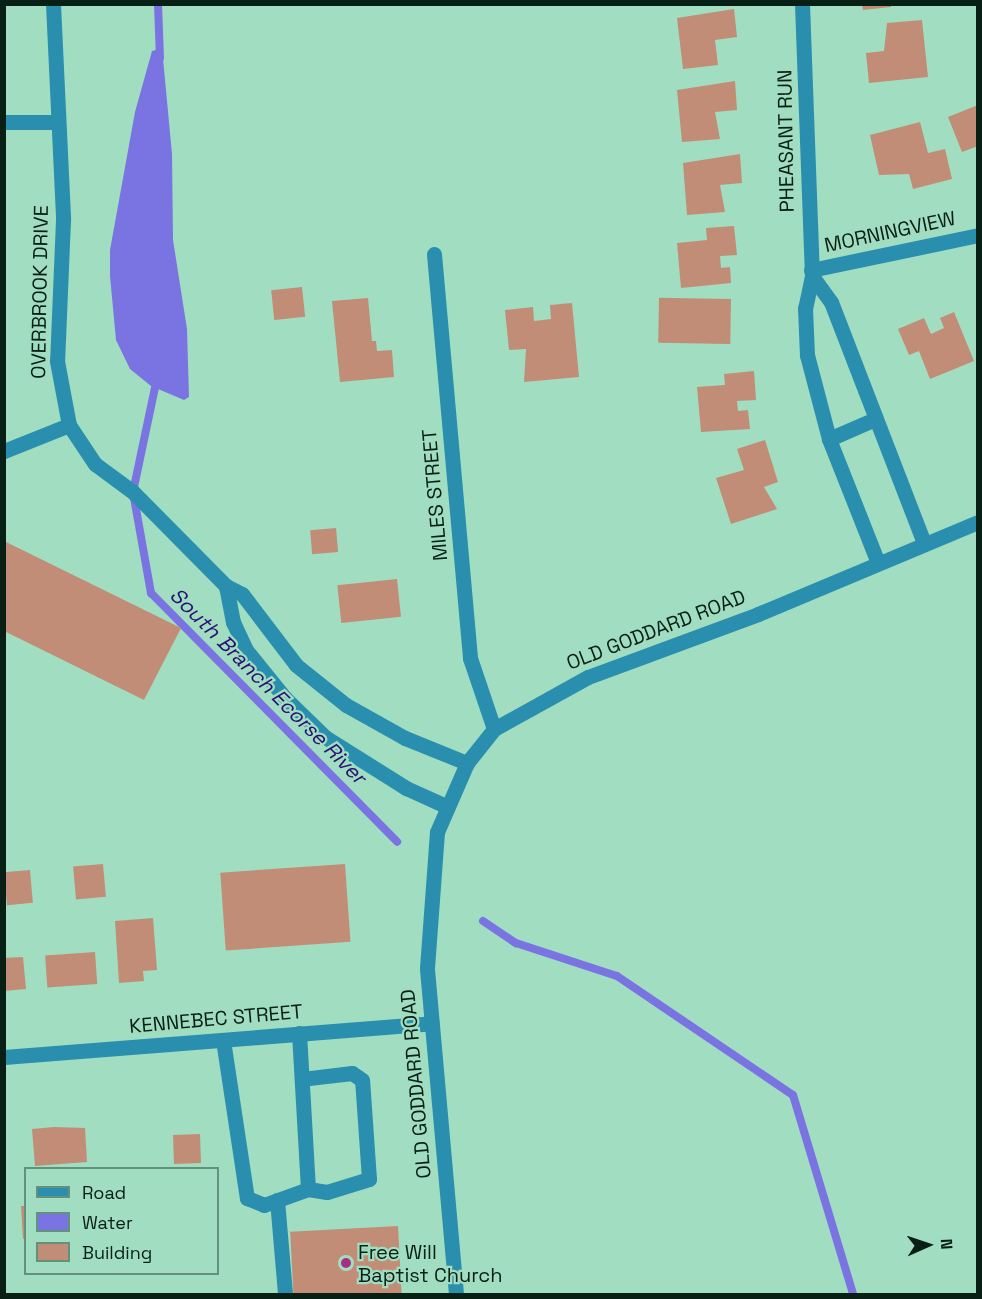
<!DOCTYPE html>
<style>
body{margin:0}
#map{position:relative;width:982px;height:1299px;overflow:hidden;background:#a1ddc0;font-family:"Space Grotesk",sans-serif}
div>[style]{position:absolute}
.water>*{inset:0;background:#7a73e2}
.stream>*{height:8px;margin:-4px;padding:0 4px;transform-origin:4px;border-radius:4px;background:#7a73e2}
.building>*{inset:0;background:#c28d76;transform-origin:0 0}
.service>*{height:15px;margin:-7.5px;padding:0 7.5px;transform-origin:7.5px;border-radius:7.5px;background:#2a8fae}
.minor>*{height:15px;margin:-7.5px;padding:0 7.5px;transform-origin:7.5px;border-radius:7.5px;background:#2a8fae}
.tertiary>*{height:15px;margin:-7.5px;padding:0 7.5px;transform-origin:7.5px;border-radius:7.5px;background:#2a8fae}
.dots>*{width:16px;height:16px;translate:-50% -50%;box-sizing:border-box;border:3px solid #a1ddc0;border-radius:50%}
span{translate:-50% -50%;white-space:nowrap;text-align:center;line-height:1.15;-webkit-text-stroke:4.5px #a1ddc0;paint-order:stroke}
.street-label{font-size:20px;color:#071f15}
.poi-label{font-size:20px;color:#071f15}
.left{translate:0 -50%;text-align:left}
.water-label{font-size:21px;color:#290e73;font-style:italic}
.frame{position:absolute;inset:0;border:6px solid #071f15;pointer-events:none}
.legend{position:absolute;left:24px;top:1167px;width:195px;height:108px;box-sizing:border-box;background:#a1ddc0;border:2px solid #63917c;margin:0;padding:8px 10px;list-style:none;font-size:18px;color:#071f15}
.legend li{display:flex;align-items:center;gap:12px;height:30px}
.legend b{width:30px;border:2px solid #63917c}
.north{position:absolute;left:898px;top:1215px;width:60px;height:60px;-webkit-text-stroke:4px #a1ddc0;paint-order:stroke;rotate:87deg;font-size:16px;font-weight:700;line-height:24px;text-align:center;color:#071f15}
.north::after{content:'';display:block;margin:auto;width:21px;height:27px;background:#071f15;clip-path:polygon(50% 0,100% 100%,50% 72%,0 100%)}
</style>
<div id="map">
<div class="water">
<i style="clip-path:polygon(162px 48px,172px 154px,173px 240px,187px 329px,189px 397px,184px 400px,151px 386px,130px 369px,116px 340px,110px 276px,110px 250px,135px 112px,152px 51px)"></i>
</div>
<div class="stream">
<i style="left:158px;top:4px;width:54px;rotate:87.9deg"></i>
<i style="left:157px;top:378px;width:116px;rotate:101.9deg"></i>
<i style="left:133px;top:492px;width:103px;rotate:79.9deg"></i>
<i style="left:151px;top:593px;width:350px;rotate:45.3deg"></i>
<i style="left:483px;top:921px;width:40px;rotate:34deg"></i>
<i style="left:516px;top:943px;width:106px;rotate:18.1deg"></i>
<i style="left:617px;top:976px;width:212px;rotate:34.1deg"></i>
<i style="left:793px;top:1095px;width:208px;rotate:73.2deg"></i>
</div>
<div class="building">
<i style="clip-path:polygon(862px 4px,891px 4px,891px 7px,863px 10px)"></i>
<i style="clip-path:polygon(734px 9px,737px 37px,715px 40px,718px 65px,683px 69px,677px 18px)"></i>
<i style="clip-path:polygon(922px 20px,928px 77px,869px 83px,866px 53px,884px 51px,887px 23px)"></i>
<i style="clip-path:polygon(735px 81px,737px 110px,715px 112px,720px 139px,682px 142px,677px 90px)"></i>
<i style="clip-path:polygon(978px 105px,978px 146px,962px 152px,948px 117px)"></i>
<i style="clip-path:polygon(920px 122px,928px 153px,945px 149px,952px 179px,913px 189px,909px 174px,879px 175px,870px 135px)"></i>
<i style="clip-path:polygon(740px 154px,742px 183px,720px 185px,725px 212px,687px 215px,683px 163px)"></i>
<i style="clip-path:polygon(734px 226px,737px 255px,720px 256px,721px 268px,730px 267px,731px 283px,681px 288px,677px 243px,707px 240px,706px 228px)"></i>
<i style="left:302px;top:287px;width:30px;height:31px;rotate:84deg"></i>
<i style="clip-path:polygon(368px 298px,372px 341px,376px 341px,377px 351px,392px 350px,394px 377px,340px 382px,332px 301px)"></i>
<i style="left:731px;top:299px;width:45px;height:72px;rotate:91deg"></i>
<i style="clip-path:polygon(572px 303px,579px 377px,524px 382px,526px 349px,509px 350px,505px 310px,533px 307px,534px 321px,551px 319px,550px 305px)"></i>
<i style="clip-path:polygon(954px 312px,974px 361px,930px 379px,919px 351px,909px 355px,898px 329px,924px 318px,931px 334px,944px 328px,940px 318px)"></i>
<i style="clip-path:polygon(754px 371px,756px 400px,737px 401px,738px 411px,748px 410px,750px 429px,701px 432px,697px 387px,725px 385px,724px 374px)"></i>
<i style="clip-path:polygon(765px 440px,778px 482px,764px 487px,777px 509px,731px 524px,716px 478px,744px 470px,737px 449px)"></i>
<i style="left:336px;top:528px;width:24px;height:26px;rotate:85deg"></i>
<i style="clip-path:polygon(4px 541px,181px 628px,144px 700px,4px 631px)"></i>
<i style="left:397px;top:579px;width:38px;height:60px;rotate:84deg"></i>
<i style="left:103px;top:864px;width:33px;height:30px;rotate:85deg"></i>
<i style="left:345px;top:864px;width:78px;height:125px;rotate:86deg"></i>
<i style="left:30px;top:870px;width:33px;height:26px;rotate:85deg"></i>
<i style="clip-path:polygon(153px 918px,157px 970px,143px 971px,144px 981px,119px 983px,115px 921px)"></i>
<i style="left:95px;top:952px;width:32px;height:50px;rotate:86deg"></i>
<i style="clip-path:polygon(23px 957px,26px 989px,4px 991px,4px 958px)"></i>
<i style="clip-path:polygon(54px 1127px,85px 1128px,87px 1162px,35px 1166px,32px 1129px)"></i>
<i style="left:200px;top:1134px;width:29px;height:27px;rotate:88deg"></i>
<i style="clip-path:polygon(21px 1206px,26px 1206px,26px 1238px,23px 1239px)"></i>
<i style="left:398px;top:1226px;width:68px;height:108px;rotate:87deg"></i>
</div>
<div class="service">
<i style="left:53px;top:4px;width:216px;rotate:87.3deg"></i>
<i style="left:63px;top:220px;width:141px;rotate:92.4deg"></i>
<i style="left:57px;top:361px;width:65px;rotate:79.4deg"></i>
<i style="left:69px;top:425px;width:47px;rotate:56.3deg"></i>
<i style="left:95px;top:464px;width:47px;rotate:36.4deg"></i>
<i style="left:133px;top:492px;width:132px;rotate:45.3deg"></i>
<i style="left:226px;top:586px;width:18px;rotate:27deg"></i>
<i style="left:242px;top:594px;width:89px;rotate:52.7deg"></i>
<i style="left:296px;top:665px;width:64px;rotate:38.7deg"></i>
<i style="left:346px;top:705px;width:68px;rotate:29.2deg"></i>
<i style="left:405px;top:738px;width:67px;rotate:22deg"></i>
<i style="left:4px;top:122px;width:52px"></i>
<i style="left:4px;top:451px;width:70px;rotate:-21.8deg"></i>
<i style="left:226px;top:586px;width:37px;rotate:79deg"></i>
<i style="left:233px;top:622px;width:31px;rotate:65deg"></i>
<i style="left:246px;top:650px;width:62px;rotate:50.9deg"></i>
<i style="left:285px;top:698px;width:56px;rotate:44.3deg"></i>
<i style="left:325px;top:737px;width:96px;rotate:32.2deg"></i>
<i style="left:406px;top:788px;width:44px;rotate:24.2deg"></i>
<i style="left:299px;top:1033px;width:156px;rotate:86.7deg"></i>
<i style="left:308px;top:1189px;width:19px;rotate:9deg"></i>
<i style="left:327px;top:1192px;width:44px;rotate:-17.2deg"></i>
<i style="left:369px;top:1179px;width:99px;rotate:-94deg"></i>
<i style="left:362px;top:1080px;width:12px;rotate:-145deg"></i>
<i style="left:352px;top:1073px;width:50px;rotate:173.2deg"></i>
<i style="left:223px;top:1040px;width:160px;rotate:81.4deg"></i>
<i style="left:247px;top:1198px;width:18px;rotate:22deg"></i>
<i style="left:264px;top:1205px;width:47px;rotate:-20deg"></i>
<i style="left:277px;top:1200px;width:94px;rotate:85.1deg"></i>
</div>
<div class="minor">
<i style="left:802px;top:4px;width:272px;rotate:87.9deg"></i>
<i style="left:812px;top:276px;width:33px;rotate:102deg"></i>
<i style="left:805px;top:308px;width:47px;rotate:87.6deg"></i>
<i style="left:807px;top:355px;width:87px;rotate:75.3deg"></i>
<i style="left:829px;top:439px;width:133px;rotate:68.4deg"></i>
<i style="left:434px;top:254px;width:406px;rotate:84.9deg"></i>
<i style="left:470px;top:658px;width:75px;rotate:71.3deg"></i>
<i style="left:811px;top:270px;width:171px;rotate:-11.8deg"></i>
<i style="left:812px;top:276px;width:32px;rotate:54deg"></i>
<i style="left:831px;top:302px;width:258px;rotate:68.9deg"></i>
<i style="left:829px;top:439px;width:48px;rotate:-23.4deg"></i>
<i style="left:4px;top:1057px;width:429px;rotate:-4.5deg"></i>
</div>
<div class="tertiary">
<i style="left:456px;top:1294px;width:327px;rotate:-95.1deg"></i>
<i style="left:427px;top:968px;width:136px;rotate:-85.8deg"></i>
<i style="left:437px;top:832px;width:75px;rotate:-66.5deg"></i>
<i style="left:467px;top:763px;width:43px;rotate:-51.5deg"></i>
<i style="left:494px;top:729px;width:107px;rotate:-29deg"></i>
<i style="left:588px;top:677px;width:181px;rotate:-20.3deg"></i>
<i style="left:758px;top:614px;width:238px;rotate:-22.7deg"></i>
</div>
<div class="dots">
<i style="left:346px;top:1263px;background:#a82e82"></i>
</div>
<div class="street-label">
<span style="left:786px;top:141px;rotate:-91deg">PHEASANT RUN</span>
<span style="left:890px;top:232px;rotate:-12deg">MORNINGVIEW</span>
<span style="left:40px;top:292px;rotate:-89deg">OVERBROOK DRIVE</span>
<span style="left:435px;top:495px;rotate:-95deg">MILES STREET</span>
<span style="left:656px;top:630px;rotate:-21deg">OLD GODDARD ROAD</span>
<span style="left:216px;top:1019px;rotate:-5deg">KENNEBEC STREET</span>
<span style="left:416px;top:1084px;rotate:-95deg">OLD GODDARD ROAD</span>
</div>
<div class="poi-label">
<span class="left" style="left:358px;top:1264px">Free Will<br>Baptist Church</span>
</div>
<div class="water-label">
<span style="left:268px;top:686px;rotate:45deg">South Branch Ecorse River</span>
</div>
<div class="frame"></div>
<ul class="legend">
<li><b style="height:8px;background:#2a8fae"></b>Road</li>
<li><b style="height:16px;background:#7a73e2"></b>Water</li>
<li><b style="height:16px;background:#c28d76"></b>Building</li>
</ul>
<div class="north">N</div>
</div>
